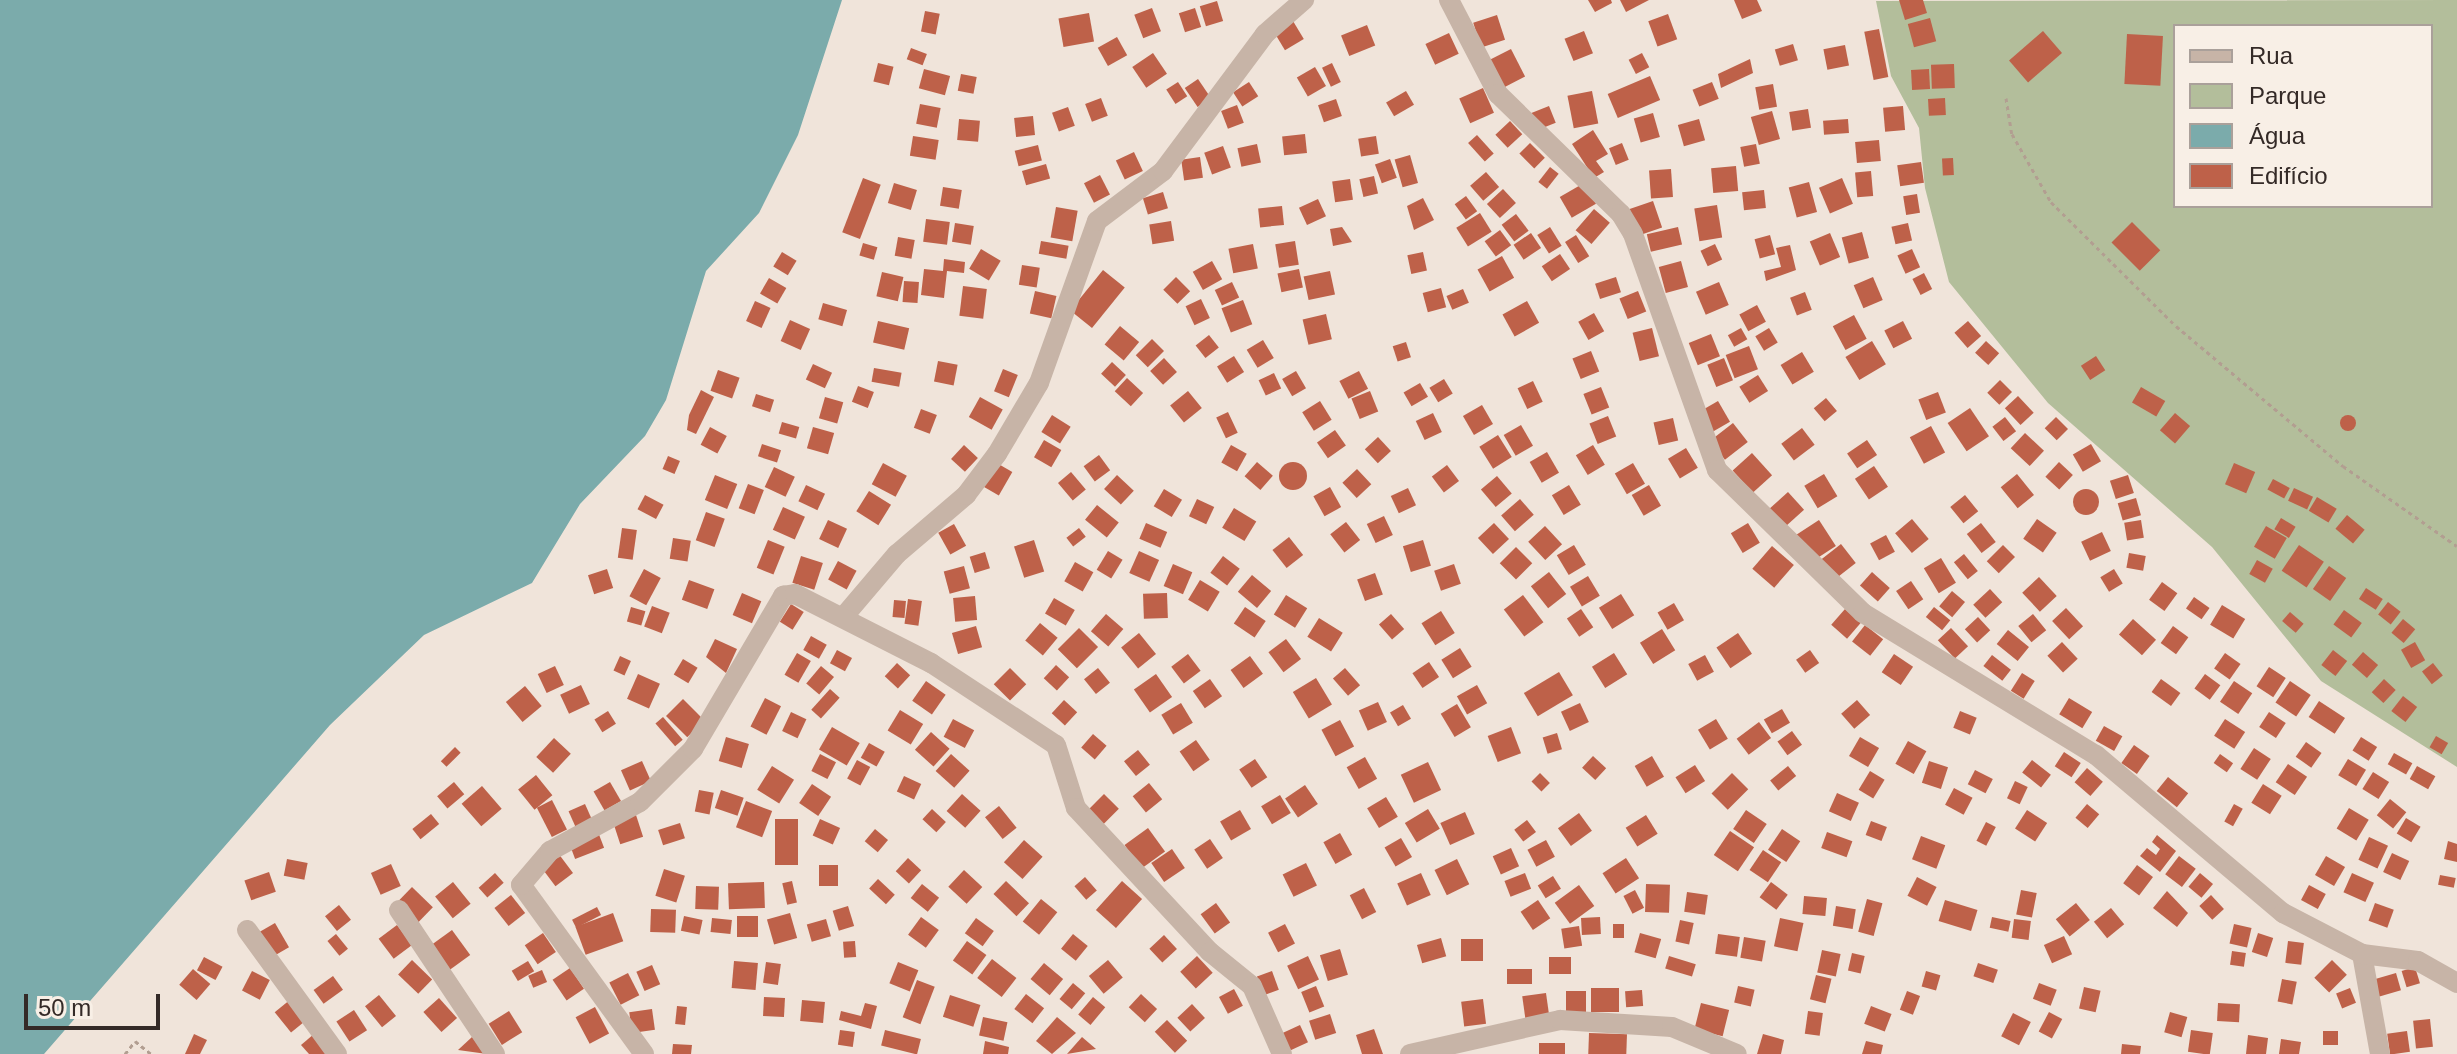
<!DOCTYPE html>
<meta charset="utf-8">
<style>
body{margin:0}
#map{position:relative;width:2457px;height:1054px;overflow:hidden;background:#f0e4da;font-family:Arial,sans-serif}
div>[style]{position:absolute}
.green>*{inset:0;background:#b3be9b}
.water>*{inset:0;background:#7babab}
.building>*{inset:0;background:#be6149;transform-origin:0 0}
.round{border-radius:50%}
.path>*{height:3px;margin-top:-1.5px;transform-origin:0;background:repeating-linear-gradient(90deg,#b29e91 0 4px,transparent 0 8px)}
.minor>*{height:20px;margin:-10px;padding:0 10px;transform-origin:10px;border-radius:10px;background:#c7b4a7}
span{translate:-50% -50%;white-space:nowrap;text-align:center;line-height:1.15;-webkit-text-stroke:6px #f8efe6;paint-order:stroke}
.legend{position:absolute;left:2173px;top:24px;width:260px;height:184px;box-sizing:border-box;background:#f8efe6;border:2px solid #aaa09a;margin:0;padding:10px 14px;list-style:none;font-size:24px;color:#342a27}
.legend li{display:flex;align-items:center;gap:16px;height:40px}
.legend b{width:40px;border:2px solid #aaa09a}
.scale{position:absolute;left:24px;top:994px;width:136px;height:36px;box-sizing:border-box;border:4px solid #342a27;border-top:0;padding-left:10px;font-size:24px;line-height:28px;white-space:nowrap;color:#342a27;-webkit-text-stroke:6px #f8efe6;paint-order:stroke}
</style>
<div id="map">
<div class="green">
<i style="clip-path:polygon(evenodd,2457px 0,2457px 767px,2321px 681px,2212px 547px,2048px 403px,1949px 282px,1925px 188px,1919px 128px,1891px 76px,1876px 1px,2457px 0,2175px 26px,2431px 26px,2431px 206px,2175px 206px,2175px 26px)"></i>
</div>
<div class="water">
<i style="clip-path:polygon(0 0,842px 0,798px 135px,759px 213px,706px 271px,666px 400px,645px 436px,580px 504px,532px 583px,424px 635px,330px 725px,44px 1054px,0 1054px)"></i>
</div>
<div class="building">
<i style="clip-path:polygon(1588px 0,1611px 0,1612px 3px,1595px 12px)"></i>
<i style="clip-path:polygon(1620px 0,1649px 0,1626px 12px)"></i>
<i style="clip-path:polygon(1734px 0,1757px 0,1762px 11px,1742px 19px)"></i>
<i style="clip-path:polygon(1899px 0,1923px 0,1927px 13px,1905px 20px)"></i>
<i style="left:1217px;top:1px;width:21px;height:18px;rotate:73deg"></i>
<i style="left:1152px;top:8px;width:25px;height:19px;rotate:69deg"></i>
<i style="left:1195px;top:8px;width:20px;height:17px;rotate:72deg"></i>
<i style="left:925px;top:11px;width:15px;height:21px;rotate:11deg"></i>
<i style="left:1089px;top:13px;width:29px;height:31px;rotate:80deg"></i>
<i style="left:1668px;top:14px;width:27px;height:21px;rotate:70deg"></i>
<i style="left:1497px;top:15px;width:26px;height:25px;rotate:72deg"></i>
<i style="left:1930px;top:18px;width:24px;height:23px;rotate:75deg"></i>
<i style="left:1293px;top:21px;width:21px;height:22px;rotate:59deg"></i>
<i style="left:1367px;top:25px;width:22px;height:28px;rotate:68deg"></i>
<i style="left:1879px;top:29px;width:49px;height:15px;rotate:79deg"></i>
<i style="left:1584px;top:31px;width:24px;height:21px;rotate:68deg"></i>
<i style="left:2043px;top:31px;width:29px;height:45px;rotate:49deg"></i>
<i style="left:1449px;top:33px;width:23px;height:26px;rotate:65deg"></i>
<i style="left:2127px;top:34px;width:36px;height:50px;rotate:3deg"></i>
<i style="left:1117px;top:37px;width:21px;height:22px;rotate:61deg"></i>
<i style="left:1793px;top:44px;width:17px;height:19px;rotate:73deg"></i>
<i style="left:1845px;top:45px;width:21px;height:22px;rotate:79deg"></i>
<i style="left:911px;top:48px;width:17px;height:12px;rotate:21deg"></i>
<i style="left:1511px;top:49px;width:31px;height:26px;rotate:63deg"></i>
<i style="left:1153px;top:53px;width:25px;height:25px;rotate:56deg"></i>
<i style="left:1642px;top:53px;width:16px;height:15px;rotate:63deg"></i>
<i style="clip-path:polygon(1750px 59px,1753px 73px,1721px 88px,1718px 74px)"></i>
<i style="left:878px;top:63px;width:16px;height:19px;rotate:14deg"></i>
<i style="left:1332px;top:63px;width:21px;height:11px;rotate:65deg"></i>
<i style="left:1954px;top:64px;width:24px;height:23px;rotate:88deg"></i>
<i style="left:1315px;top:67px;width:22px;height:21px;rotate:60deg"></i>
<i style="left:924px;top:69px;width:27px;height:20px;rotate:15deg"></i>
<i style="left:1929px;top:69px;width:20px;height:18px;rotate:87deg"></i>
<i style="left:961px;top:74px;width:16px;height:17px;rotate:11deg"></i>
<i style="left:1650px;top:76px;width:26px;height:46px;rotate:67deg"></i>
<i style="left:1198px;top:79px;width:23px;height:16px;rotate:56deg"></i>
<i style="left:1178px;top:82px;width:17px;height:14px;rotate:57deg"></i>
<i style="left:1249px;top:82px;width:17px;height:19px;rotate:57deg"></i>
<i style="left:1712px;top:82px;width:18px;height:21px;rotate:68deg"></i>
<i style="left:1773px;top:84px;width:23px;height:18px;rotate:80deg"></i>
<i style="left:1483px;top:88px;width:27px;height:26px;rotate:66deg"></i>
<i style="left:1406px;top:91px;width:16px;height:23px;rotate:60deg"></i>
<i style="left:1592px;top:91px;width:33px;height:25px;rotate:79deg"></i>
<i style="left:1101px;top:98px;width:19px;height:17px;rotate:69deg"></i>
<i style="left:1945px;top:98px;width:17px;height:17px;rotate:87deg"></i>
<i style="left:1336px;top:99px;width:18px;height:19px;rotate:71deg"></i>
<i style="left:920px;top:104px;width:21px;height:20px;rotate:11deg"></i>
<i style="left:1237px;top:105px;width:19px;height:17px;rotate:69deg"></i>
<i style="left:1549px;top:106px;width:18px;height:19px;rotate:68deg"></i>
<i style="left:1903px;top:106px;width:24px;height:20px;rotate:85deg"></i>
<i style="left:1068px;top:107px;width:20px;height:17px;rotate:70deg"></i>
<i style="left:1808px;top:109px;width:19px;height:19px;rotate:81deg"></i>
<i style="left:1772px;top:111px;width:29px;height:22px;rotate:74deg"></i>
<i style="left:1653px;top:113px;width:25px;height:20px;rotate:74deg"></i>
<i style="left:1033px;top:116px;width:19px;height:19px;rotate:84deg"></i>
<i style="left:959px;top:119px;width:21px;height:21px;rotate:5deg"></i>
<i style="left:1699px;top:119px;width:22px;height:22px;rotate:74deg"></i>
<i style="left:1848px;top:119px;width:14px;height:25px;rotate:86deg"></i>
<i style="left:1510px;top:121px;width:18px;height:20px;rotate:47deg"></i>
<i style="clip-path:polygon(1593px 130px,1608px 154px,1596px 161px,1604px 172px,1594px 178px,1572px 144px)"></i>
<i style="left:1305px;top:134px;width:19px;height:23px;rotate:84deg"></i>
<i style="left:1477px;top:135px;width:25px;height:12px;rotate:48deg"></i>
<i style="left:913px;top:136px;width:26px;height:20px;rotate:9deg"></i>
<i style="left:1376px;top:136px;width:18px;height:18px;rotate:81deg"></i>
<i style="left:1879px;top:140px;width:21px;height:24px;rotate:85deg"></i>
<i style="left:1530px;top:143px;width:21px;height:15px;rotate:45deg"></i>
<i style="left:1622px;top:143px;width:18px;height:14px;rotate:68deg"></i>
<i style="left:1257px;top:144px;width:19px;height:20px;rotate:78deg"></i>
<i style="left:1756px;top:144px;width:20px;height:16px;rotate:79deg"></i>
<i style="left:1038px;top:145px;width:16px;height:24px;rotate:76deg"></i>
<i style="left:1223px;top:146px;width:23px;height:20px;rotate:70deg"></i>
<i style="left:1134px;top:152px;width:21px;height:20px;rotate:65deg"></i>
<i style="left:1410px;top:155px;width:29px;height:16px;rotate:74deg"></i>
<i style="left:1200px;top:157px;width:21px;height:19px;rotate:82deg"></i>
<i style="left:1953px;top:158px;width:17px;height:11px;rotate:87deg"></i>
<i style="left:1390px;top:159px;width:20px;height:16px;rotate:70deg"></i>
<i style="left:1921px;top:162px;width:21px;height:24px;rotate:82deg"></i>
<i style="left:1046px;top:164px;width:15px;height:25px;rotate:74deg"></i>
<i style="left:1736px;top:166px;width:25px;height:25px;rotate:85deg"></i>
<i style="left:1550px;top:167px;width:11px;height:19px;rotate:38deg"></i>
<i style="left:1671px;top:169px;width:28px;height:22px;rotate:86deg"></i>
<i style="left:1871px;top:171px;width:25px;height:16px;rotate:85deg"></i>
<i style="left:1486px;top:172px;width:20px;height:21px;rotate:49deg"></i>
<i style="left:1100px;top:175px;width:22px;height:18px;rotate:63deg"></i>
<i style="left:1374px;top:176px;width:18px;height:15px;rotate:77deg"></i>
<i style="left:863px;top:178px;width:19px;height:58px;rotate:21deg"></i>
<i style="left:1842px;top:178px;width:28px;height:25px;rotate:67deg"></i>
<i style="left:1350px;top:179px;width:21px;height:18px;rotate:82deg"></i>
<i style="left:1809px;top:182px;width:31px;height:21px;rotate:75deg"></i>
<i style="left:894px;top:183px;width:24px;height:21px;rotate:17deg"></i>
<i style="left:1584px;top:183px;width:24px;height:28px;rotate:60deg"></i>
<i style="left:943px;top:187px;width:19px;height:19px;rotate:9deg"></i>
<i style="left:1503px;top:189px;width:19px;height:22px;rotate:47deg"></i>
<i style="left:1764px;top:190px;width:18px;height:22px;rotate:84deg"></i>
<i style="left:1163px;top:192px;width:17px;height:21px;rotate:73deg"></i>
<i style="left:1917px;top:194px;width:19px;height:14px;rotate:81deg"></i>
<i style="left:1466px;top:196px;width:19px;height:14px;rotate:54deg"></i>
<i style="clip-path:polygon(1423px 198px,1434px 220px,1414px 230px,1407px 206px)"></i>
<i style="left:1318px;top:199px;width:19px;height:21px;rotate:65deg"></i>
<i style="left:1653px;top:201px;width:28px;height:27px;rotate:71deg"></i>
<i style="left:1717px;top:205px;width:33px;height:23px;rotate:81deg"></i>
<i style="left:1282px;top:206px;width:19px;height:24px;rotate:84deg"></i>
<i style="left:1056px;top:207px;width:22px;height:31px;rotate:10deg"></i>
<i style="left:1594px;top:209px;width:21px;height:28px;rotate:41deg"></i>
<i style="left:1480px;top:213px;width:22px;height:28px;rotate:58deg"></i>
<i style="left:1516px;top:214px;width:21px;height:18px;rotate:53deg"></i>
<i style="left:926px;top:219px;width:24px;height:23px;rotate:7deg"></i>
<i style="left:1171px;top:221px;width:20px;height:22px;rotate:81deg"></i>
<i style="left:2132px;top:222px;width:40px;height:29px;rotate:45deg"></i>
<i style="left:955px;top:223px;width:19px;height:19px;rotate:9deg"></i>
<i style="left:1908px;top:223px;width:18px;height:17px;rotate:77deg"></i>
<i style="clip-path:polygon(1342px 227px,1352px 242px,1333px 246px,1330px 229px)"></i>
<i style="left:1550px;top:227px;width:22px;height:15px;rotate:58deg"></i>
<i style="left:1678px;top:227px;width:18px;height:32px;rotate:77deg"></i>
<i style="left:1500px;top:230px;width:19px;height:19px;rotate:54deg"></i>
<i style="left:1862px;top:232px;width:27px;height:21px;rotate:75deg"></i>
<i style="left:1531px;top:233px;width:18px;height:21px;rotate:56deg"></i>
<i style="left:1830px;top:233px;width:26px;height:22px;rotate:67deg"></i>
<i style="left:1576px;top:235px;width:25px;height:13px;rotate:58deg"></i>
<i style="left:1770px;top:235px;width:20px;height:16px;rotate:75deg"></i>
<i style="left:898px;top:237px;width:17px;height:19px;rotate:10deg"></i>
<i style="left:1041px;top:241px;width:28px;height:13px;rotate:10deg"></i>
<i style="left:1295px;top:241px;width:24px;height:20px;rotate:81deg"></i>
<i style="left:863px;top:243px;width:15px;height:13px;rotate:16deg"></i>
<i style="left:1253px;top:244px;width:25px;height:25px;rotate:79deg"></i>
<i style="left:1715px;top:244px;width:17px;height:16px;rotate:65deg"></i>
<i style="clip-path:polygon(1790px 245px,1796px 270px,1766px 281px,1764px 271px,1781px 267px,1776px 248px)"></i>
<i style="left:981px;top:249px;width:23px;height:23px;rotate:31deg"></i>
<i style="left:1912px;top:249px;width:20px;height:16px;rotate:66deg"></i>
<i style="left:782px;top:252px;width:17px;height:17px;rotate:31deg"></i>
<i style="left:1423px;top:252px;width:19px;height:16px;rotate:78deg"></i>
<i style="left:1560px;top:254px;width:18px;height:22px;rotate:56deg"></i>
<i style="left:1502px;top:256px;width:25px;height:28px;rotate:61deg"></i>
<i style="clip-path:polygon(944px 259px,965px 262px,964px 273px,947px 271px,944px 298px,921px 295px,924px 269px,943px 271px)"></i>
<i style="left:1212px;top:261px;width:21px;height:22px;rotate:61deg"></i>
<i style="left:1681px;top:261px;width:27px;height:23px;rotate:75deg"></i>
<i style="left:1022px;top:265px;width:18px;height:20px;rotate:9deg"></i>
<i style="left:1299px;top:269px;width:19px;height:22px;rotate:78deg"></i>
<i style="left:1103px;top:270px;width:28px;height:52px;rotate:39deg"></i>
<i style="left:1330px;top:271px;width:24px;height:27px;rotate:78deg"></i>
<i style="left:882px;top:272px;width:22px;height:25px;rotate:13deg"></i>
<i style="left:1924px;top:273px;width:18px;height:13px;rotate:63deg"></i>
<i style="left:1176px;top:277px;width:20px;height:18px;rotate:45deg"></i>
<i style="left:1616px;top:277px;width:16px;height:22px;rotate:72deg"></i>
<i style="left:1873px;top:277px;width:25px;height:21px;rotate:67deg"></i>
<i style="left:769px;top:278px;width:20px;height:18px;rotate:30deg"></i>
<i style="left:904px;top:281px;width:15px;height:21px;rotate:4deg"></i>
<i style="left:1232px;top:282px;width:17px;height:19px;rotate:65deg"></i>
<i style="left:1719px;top:282px;width:25px;height:25px;rotate:67deg"></i>
<i style="left:963px;top:286px;width:24px;height:30px;rotate:7deg"></i>
<i style="left:1441px;top:288px;width:20px;height:19px;rotate:75deg"></i>
<i style="left:1463px;top:289px;width:15px;height:18px;rotate:67deg"></i>
<i style="left:1035px;top:291px;width:22px;height:23px;rotate:13deg"></i>
<i style="left:1638px;top:291px;width:22px;height:20px;rotate:68deg"></i>
<i style="left:1805px;top:292px;width:19px;height:16px;rotate:69deg"></i>
<i style="left:1201px;top:299px;width:21px;height:17px;rotate:65deg"></i>
<i style="left:1243px;top:300px;width:26px;height:23px;rotate:69deg"></i>
<i style="left:755px;top:301px;width:17px;height:22px;rotate:24deg"></i>
<i style="left:1527px;top:301px;width:25px;height:28px;rotate:61deg"></i>
<i style="left:823px;top:303px;width:25px;height:17px;rotate:16deg"></i>
<i style="left:1757px;top:305px;width:19px;height:20px;rotate:62deg"></i>
<i style="left:1594px;top:313px;width:21px;height:18px;rotate:61deg"></i>
<i style="left:1326px;top:314px;width:26px;height:24px;rotate:77deg"></i>
<i style="left:1854px;top:315px;width:27px;height:24px;rotate:62deg"></i>
<i style="left:790px;top:320px;width:22px;height:23px;rotate:24deg"></i>
<i style="left:878px;top:321px;width:32px;height:22px;rotate:13deg"></i>
<i style="left:1903px;top:321px;width:20px;height:21px;rotate:63deg"></i>
<i style="left:1968px;top:321px;width:20px;height:18px;rotate:49deg"></i>
<i style="left:1120px;top:326px;width:25px;height:24px;rotate:40deg"></i>
<i style="left:1652px;top:328px;width:29px;height:20px;rotate:76deg"></i>
<i style="left:1741px;top:328px;width:13px;height:15px;rotate:61deg"></i>
<i style="left:1769px;top:328px;width:17px;height:16px;rotate:59deg"></i>
<i style="left:1711px;top:334px;width:24px;height:24px;rotate:68deg"></i>
<i style="left:1209px;top:335px;width:16px;height:17px;rotate:52deg"></i>
<i style="left:1152px;top:339px;width:17px;height:23px;rotate:45deg"></i>
<i style="left:1263px;top:340px;width:21px;height:19px;rotate:59deg"></i>
<i style="left:1872px;top:341px;width:27px;height:31px;rotate:59deg"></i>
<i style="left:1986px;top:341px;width:18px;height:16px;rotate:43deg"></i>
<i style="left:1406px;top:342px;width:16px;height:14px;rotate:72deg"></i>
<i style="left:1749px;top:346px;width:25px;height:25px;rotate:69deg"></i>
<i style="left:1591px;top:351px;width:22px;height:20px;rotate:68deg"></i>
<i style="left:1802px;top:352px;width:23px;height:25px;rotate:59deg"></i>
<i style="left:1234px;top:356px;width:19px;height:20px;rotate:58deg"></i>
<i style="left:2096px;top:356px;width:17px;height:18px;rotate:57deg"></i>
<i style="left:1164px;top:358px;width:19px;height:19px;rotate:47deg"></i>
<i style="left:1724px;top:358px;width:24px;height:18px;rotate:68deg"></i>
<i style="left:938px;top:361px;width:20px;height:21px;rotate:11deg"></i>
<i style="left:1112px;top:362px;width:19px;height:16px;rotate:43deg"></i>
<i style="left:813px;top:364px;width:21px;height:17px;rotate:25deg"></i>
<i style="left:874px;top:368px;width:28px;height:14px;rotate:10deg"></i>
<i style="left:1003px;top:369px;width:16px;height:24px;rotate:22deg"></i>
<i style="left:718px;top:370px;width:23px;height:22px;rotate:20deg"></i>
<i style="left:1296px;top:371px;width:20px;height:16px;rotate:60deg"></i>
<i style="left:1359px;top:371px;width:20px;height:22px;rotate:63deg"></i>
<i style="left:1274px;top:373px;width:17px;height:17px;rotate:65deg"></i>
<i style="left:1758px;top:375px;width:19px;height:22px;rotate:58deg"></i>
<i style="left:1127px;top:378px;width:22px;height:18px;rotate:43deg"></i>
<i style="left:1444px;top:379px;width:17px;height:17px;rotate:59deg"></i>
<i style="left:2000px;top:380px;width:17px;height:18px;rotate:45deg"></i>
<i style="left:1533px;top:381px;width:23px;height:17px;rotate:65deg"></i>
<i style="left:1420px;top:383px;width:16px;height:19px;rotate:60deg"></i>
<i style="left:858px;top:386px;width:17px;height:17px;rotate:21deg"></i>
<i style="left:1601px;top:387px;width:22px;height:19px;rotate:68deg"></i>
<i style="left:2141px;top:387px;width:28px;height:18px;rotate:30deg"></i>
<i style="clip-path:polygon(701px 390px,714px 397px,696px 434px,687px 430px,689px 415px)"></i>
<i style="left:1188px;top:391px;width:22px;height:23px;rotate:51deg"></i>
<i style="left:1370px;top:391px;width:22px;height:20px;rotate:68deg"></i>
<i style="left:1938px;top:392px;width:22px;height:21px;rotate:69deg"></i>
<i style="left:756px;top:394px;width:19px;height:13px;rotate:18deg"></i>
<i style="left:2018px;top:396px;width:23px;height:18px;rotate:47deg"></i>
<i style="left:825px;top:397px;width:19px;height:22px;rotate:16deg"></i>
<i style="left:980px;top:397px;width:26px;height:23px;rotate:29deg"></i>
<i style="left:1826px;top:398px;width:17px;height:16px;rotate:50deg"></i>
<i style="left:1320px;top:401px;width:22px;height:21px;rotate:58deg"></i>
<i style="left:1718px;top:401px;width:24px;height:23px;rotate:60deg"></i>
<i style="left:1482px;top:405px;width:22px;height:22px;rotate:60deg"></i>
<i style="left:1970px;top:408px;width:34px;height:27px;rotate:56deg"></i>
<i style="left:921px;top:409px;width:17px;height:20px;rotate:21deg"></i>
<i style="left:1228px;top:412px;width:23px;height:13px;rotate:65deg"></i>
<i style="left:1433px;top:413px;width:21px;height:19px;rotate:65deg"></i>
<i style="left:2175px;top:413px;width:20px;height:23px;rotate:41deg"></i>
<i class="round" style="left:2340px;top:415px;width:16px;height:16px"></i>
<i style="left:1052px;top:415px;width:22px;height:20px;rotate:32deg"></i>
<i style="left:1608px;top:416px;width:22px;height:20px;rotate:68deg"></i>
<i style="left:2005px;top:417px;width:18px;height:16px;rotate:52deg"></i>
<i style="left:2056px;top:417px;width:17px;height:16px;rotate:45deg"></i>
<i style="left:1673px;top:418px;width:23px;height:20px;rotate:77deg"></i>
<i style="left:782px;top:422px;width:18px;height:12px;rotate:16deg"></i>
<i style="left:1733px;top:423px;width:24px;height:29px;rotate:52deg"></i>
<i style="left:1521px;top:425px;width:24px;height:20px;rotate:60deg"></i>
<i style="left:1931px;top:426px;width:30px;height:24px;rotate:62deg"></i>
<i style="left:710px;top:427px;width:19px;height:20px;rotate:28deg"></i>
<i style="left:813px;top:427px;width:22px;height:22px;rotate:16deg"></i>
<i style="left:1802px;top:428px;width:21px;height:26px;rotate:53deg"></i>
<i style="left:1335px;top:430px;width:19px;height:22px;rotate:55deg"></i>
<i style="left:2025px;top:433px;width:26px;height:21px;rotate:43deg"></i>
<i style="left:1498px;top:435px;width:26px;height:22px;rotate:58deg"></i>
<i style="left:1378px;top:437px;width:19px;height:18px;rotate:47deg"></i>
<i style="left:1044px;top:440px;width:20px;height:20px;rotate:30deg"></i>
<i style="left:1867px;top:440px;width:18px;height:24px;rotate:56deg"></i>
<i style="left:762px;top:444px;width:20px;height:13px;rotate:18deg"></i>
<i style="left:2091px;top:444px;width:20px;height:21px;rotate:60deg"></i>
<i style="left:964px;top:445px;width:19px;height:19px;rotate:43deg"></i>
<i style="left:1231px;top:445px;width:18px;height:20px;rotate:29deg"></i>
<i style="left:1593px;top:445px;width:23px;height:20px;rotate:59deg"></i>
<i style="left:1686px;top:448px;width:23px;height:21px;rotate:59deg"></i>
<i style="left:1547px;top:452px;width:24px;height:20px;rotate:60deg"></i>
<i style="left:1752px;top:453px;width:30px;height:26px;rotate:48deg"></i>
<i style="left:1099px;top:455px;width:19px;height:19px;rotate:54deg"></i>
<i style="left:668px;top:456px;width:13px;height:14px;rotate:23deg"></i>
<i style="left:995px;top:462px;width:20px;height:27px;rotate:30deg"></i>
<i style="left:1257px;top:462px;width:21px;height:19px;rotate:41deg"></i>
<i style="left:2059px;top:462px;width:19px;height:20px;rotate:43deg"></i>
<i class="round" style="left:1279px;top:462px;width:28px;height:28px"></i>
<i style="left:883px;top:463px;width:27px;height:24px;rotate:28deg"></i>
<i style="left:1633px;top:463px;width:24px;height:21px;rotate:60deg"></i>
<i style="left:2234px;top:463px;width:23px;height:23px;rotate:23deg"></i>
<i style="left:1447px;top:465px;width:20px;height:19px;rotate:53deg"></i>
<i style="left:1874px;top:466px;width:25px;height:23px;rotate:56deg"></i>
<i style="left:774px;top:467px;width:23px;height:22px;rotate:25deg"></i>
<i style="left:1357px;top:469px;width:21px;height:20px;rotate:47deg"></i>
<i style="left:1071px;top:472px;width:23px;height:17px;rotate:50deg"></i>
<i style="left:1824px;top:474px;width:26px;height:23px;rotate:59deg"></i>
<i style="left:2017px;top:474px;width:27px;height:21px;rotate:51deg"></i>
<i style="left:715px;top:475px;width:24px;height:27px;rotate:22deg"></i>
<i style="left:1117px;top:475px;width:23px;height:19px;rotate:43deg"></i>
<i style="left:2128px;top:475px;width:19px;height:19px;rotate:72deg"></i>
<i style="left:1497px;top:476px;width:23px;height:21px;rotate:50deg"></i>
<i style="left:2273px;top:479px;width:19px;height:12px;rotate:28deg"></i>
<i style="left:748px;top:484px;width:17px;height:26px;rotate:21deg"></i>
<i style="left:806px;top:485px;width:21px;height:18px;rotate:25deg"></i>
<i style="left:1569px;top:485px;width:23px;height:20px;rotate:59deg"></i>
<i style="left:1649px;top:485px;width:24px;height:20px;rotate:60deg"></i>
<i style="left:1330px;top:487px;width:23px;height:19px;rotate:61deg"></i>
<i style="left:1408px;top:488px;width:19px;height:19px;rotate:65deg"></i>
<i style="left:2294px;top:488px;width:21px;height:14px;rotate:25deg"></i>
<i style="left:1164px;top:489px;width:21px;height:20px;rotate:31deg"></i>
<i class="round" style="left:2073px;top:489px;width:26px;height:26px"></i>
<i style="left:869px;top:491px;width:26px;height:24px;rotate:32deg"></i>
<i style="left:1788px;top:492px;width:24px;height:25px;rotate:48deg"></i>
<i style="left:645px;top:495px;width:21px;height:16px;rotate:28deg"></i>
<i style="left:1965px;top:495px;width:21px;height:19px;rotate:51deg"></i>
<i style="left:2317px;top:497px;width:23px;height:16px;rotate:31deg"></i>
<i style="left:2136px;top:498px;width:18px;height:19px;rotate:74deg"></i>
<i style="left:1197px;top:499px;width:19px;height:19px;rotate:25deg"></i>
<i style="left:1520px;top:499px;width:21px;height:25px;rotate:49deg"></i>
<i style="left:1097px;top:505px;width:28px;height:19px;rotate:39deg"></i>
<i style="left:783px;top:507px;width:24px;height:25px;rotate:24deg"></i>
<i style="left:1234px;top:508px;width:26px;height:23px;rotate:31deg"></i>
<i style="left:706px;top:512px;width:20px;height:30px;rotate:20deg"></i>
<i style="left:2347px;top:515px;width:23px;height:18px;rotate:40deg"></i>
<i style="left:1384px;top:516px;width:21px;height:19px;rotate:65deg"></i>
<i style="left:2281px;top:518px;width:17px;height:13px;rotate:31deg"></i>
<i style="left:1912px;top:519px;width:26px;height:22px;rotate:50deg"></i>
<i style="left:2037px;top:519px;width:24px;height:24px;rotate:35deg"></i>
<i style="left:828px;top:520px;width:21px;height:21px;rotate:25deg"></i>
<i style="left:1819px;top:520px;width:31px;height:27px;rotate:57deg"></i>
<i style="left:2141px;top:520px;width:18px;height:17px;rotate:81deg"></i>
<i style="left:1346px;top:522px;width:23px;height:20px;rotate:52deg"></i>
<i style="left:1146px;top:523px;width:23px;height:17px;rotate:23deg"></i>
<i style="left:1494px;top:523px;width:22px;height:22px;rotate:47deg"></i>
<i style="left:1748px;top:523px;width:23px;height:20px;rotate:59deg"></i>
<i style="left:1981px;top:523px;width:24px;height:18px;rotate:52deg"></i>
<i style="left:954px;top:524px;width:25px;height:18px;rotate:61deg"></i>
<i style="left:1545px;top:526px;width:25px;height:23px;rotate:47deg"></i>
<i style="left:2266px;top:526px;width:24px;height:24px;rotate:30deg"></i>
<i style="left:622px;top:528px;width:15px;height:30px;rotate:8deg"></i>
<i style="left:1079px;top:528px;width:11px;height:16px;rotate:52deg"></i>
<i style="left:2102px;top:532px;width:21px;height:23px;rotate:65deg"></i>
<i style="left:1886px;top:535px;width:19px;height:18px;rotate:62deg"></i>
<i style="left:1289px;top:537px;width:23px;height:21px;rotate:52deg"></i>
<i style="left:673px;top:538px;width:18px;height:21px;rotate:9deg"></i>
<i style="left:768px;top:540px;width:18px;height:30px;rotate:22deg"></i>
<i style="left:1034px;top:540px;width:33px;height:21px;rotate:72deg"></i>
<i style="left:1423px;top:540px;width:27px;height:21px;rotate:73deg"></i>
<i style="left:1841px;top:544px;width:24px;height:26px;rotate:52deg"></i>
<i style="left:1574px;top:545px;width:23px;height:20px;rotate:59deg"></i>
<i style="left:2003px;top:545px;width:17px;height:23px;rotate:45deg"></i>
<i style="left:2299px;top:545px;width:30px;height:31px;rotate:34deg"></i>
<i style="left:1772px;top:546px;width:29px;height:30px;rotate:41deg"></i>
<i style="left:1516px;top:547px;width:23px;height:23px;rotate:45deg"></i>
<i style="left:1108px;top:551px;width:17px;height:22px;rotate:31deg"></i>
<i style="left:1139px;top:551px;width:22px;height:24px;rotate:24deg"></i>
<i style="left:985px;top:552px;width:17px;height:16px;rotate:73deg"></i>
<i style="left:2129px;top:553px;width:17px;height:15px;rotate:10deg"></i>
<i style="left:1964px;top:554px;width:22px;height:13px;rotate:51deg"></i>
<i style="left:801px;top:556px;width:23px;height:28px;rotate:18deg"></i>
<i style="left:1223px;top:556px;width:21px;height:21px;rotate:37deg"></i>
<i style="left:1941px;top:558px;width:29px;height:20px;rotate:59deg"></i>
<i style="left:2257px;top:560px;width:18px;height:16px;rotate:29deg"></i>
<i style="left:838px;top:561px;width:21px;height:21px;rotate:28deg"></i>
<i style="left:1075px;top:562px;width:21px;height:22px;rotate:29deg"></i>
<i style="left:1173px;top:564px;width:21px;height:24px;rotate:23deg"></i>
<i style="left:1454px;top:564px;width:21px;height:21px;rotate:71deg"></i>
<i style="left:964px;top:566px;width:23px;height:21px;rotate:75deg"></i>
<i style="left:2329px;top:566px;width:21px;height:28px;rotate:35deg"></i>
<i style="left:607px;top:569px;width:20px;height:20px;rotate:72deg"></i>
<i style="left:644px;top:569px;width:19px;height:31px;rotate:28deg"></i>
<i style="left:2114px;top:569px;width:17px;height:16px;rotate:59deg"></i>
<i style="left:1549px;top:572px;width:28px;height:23px;rotate:52deg"></i>
<i style="left:1872px;top:572px;width:24px;height:18px;rotate:42deg"></i>
<i style="left:1375px;top:573px;width:23px;height:19px;rotate:70deg"></i>
<i style="left:1252px;top:575px;width:25px;height:22px;rotate:40deg"></i>
<i style="left:1588px;top:576px;width:23px;height:21px;rotate:59deg"></i>
<i style="left:2039px;top:577px;width:26px;height:23px;rotate:47deg"></i>
<i style="left:689px;top:580px;width:27px;height:21px;rotate:20deg"></i>
<i style="left:1200px;top:580px;width:23px;height:23px;rotate:31deg"></i>
<i style="left:1911px;top:581px;width:22px;height:18px;rotate:56deg"></i>
<i style="left:2162px;top:582px;width:19px;height:22px;rotate:36deg"></i>
<i style="left:2366px;top:588px;width:20px;height:13px;rotate:33deg"></i>
<i style="left:1990px;top:589px;width:18px;height:23px;rotate:47deg"></i>
<i style="left:1952px;top:591px;width:17px;height:20px;rotate:40deg"></i>
<i style="left:742px;top:593px;width:21px;height:24px;rotate:23deg"></i>
<i style="left:1167px;top:593px;width:25px;height:24px;rotate:88deg"></i>
<i style="left:1621px;top:594px;width:25px;height:26px;rotate:58deg"></i>
<i style="left:1286px;top:595px;width:25px;height:23px;rotate:32deg"></i>
<i style="left:1523px;top:595px;width:34px;height:24px;rotate:53deg"></i>
<i style="left:975px;top:596px;width:24px;height:22px;rotate:85deg"></i>
<i style="left:2194px;top:597px;width:19px;height:14px;rotate:35deg"></i>
<i style="left:1054px;top:598px;width:24px;height:18px;rotate:30deg"></i>
<i style="left:908px;top:599px;width:14px;height:25px;rotate:8deg"></i>
<i style="left:894px;top:600px;width:12px;height:17px;rotate:5deg"></i>
<i style="left:2388px;top:602px;width:16px;height:16px;rotate:38deg"></i>
<i style="left:1674px;top:603px;width:20px;height:19px;rotate:60deg"></i>
<i style="left:791px;top:604px;width:15px;height:21px;rotate:32deg"></i>
<i style="left:2222px;top:605px;width:27px;height:23px;rotate:31deg"></i>
<i style="left:652px;top:606px;width:19px;height:22px;rotate:21deg"></i>
<i style="left:631px;top:607px;width:15px;height:15px;rotate:16deg"></i>
<i style="left:1245px;top:607px;width:25px;height:20px;rotate:34deg"></i>
<i style="left:1934px;top:607px;width:21px;height:13px;rotate:39deg"></i>
<i style="left:2066px;top:608px;width:25px;height:19px;rotate:47deg"></i>
<i style="left:1581px;top:609px;width:22px;height:17px;rotate:56deg"></i>
<i style="left:1845px;top:609px;width:21px;height:21px;rotate:41deg"></i>
<i style="left:2344px;top:610px;width:22px;height:18px;rotate:36deg"></i>
<i style="left:1441px;top:611px;width:26px;height:23px;rotate:58deg"></i>
<i style="left:2290px;top:612px;width:18px;height:12px;rotate:41deg"></i>
<i style="left:1106px;top:614px;width:23px;height:23px;rotate:41deg"></i>
<i style="left:1391px;top:614px;width:20px;height:16px;rotate:49deg"></i>
<i style="left:2033px;top:614px;width:21px;height:19px;rotate:51deg"></i>
<i style="left:1978px;top:617px;width:18px;height:18px;rotate:47deg"></i>
<i style="left:1319px;top:618px;width:28px;height:22px;rotate:32deg"></i>
<i style="left:2133px;top:619px;width:31px;height:21px;rotate:42deg"></i>
<i style="left:2403px;top:619px;width:16px;height:18px;rotate:40deg"></i>
<i style="left:1040px;top:623px;width:23px;height:23px;rotate:40deg"></i>
<i style="left:1865px;top:625px;width:23px;height:21px;rotate:38deg"></i>
<i style="left:976px;top:626px;width:22px;height:25px;rotate:74deg"></i>
<i style="left:2173px;top:626px;width:19px;height:21px;rotate:36deg"></i>
<i style="left:1079px;top:628px;width:27px;height:30px;rotate:45deg"></i>
<i style="left:1951px;top:628px;width:25px;height:18px;rotate:47deg"></i>
<i style="left:1662px;top:629px;width:25px;height:26px;rotate:58deg"></i>
<i style="left:2008px;top:630px;width:27px;height:18px;rotate:39deg"></i>
<i style="left:1139px;top:633px;width:27px;height:23px;rotate:51deg"></i>
<i style="left:1738px;top:633px;width:25px;height:26px;rotate:56deg"></i>
<i style="left:811px;top:636px;width:18px;height:16px;rotate:29deg"></i>
<i style="clip-path:polygon(715px 639px,737px 649px,726px 673px,706px 657px)"></i>
<i style="left:1286px;top:639px;width:25px;height:22px;rotate:53deg"></i>
<i style="left:2062px;top:642px;width:23px;height:20px;rotate:47deg"></i>
<i style="left:2415px;top:642px;width:21px;height:16px;rotate:61deg"></i>
<i style="left:1460px;top:648px;width:22px;height:22px;rotate:58deg"></i>
<i style="left:837px;top:650px;width:17px;height:15px;rotate:28deg"></i>
<i style="left:1810px;top:650px;width:16px;height:17px;rotate:55deg"></i>
<i style="left:2333px;top:650px;width:18px;height:19px;rotate:38deg"></i>
<i style="left:2363px;top:652px;width:20px;height:17px;rotate:41deg"></i>
<i style="left:797px;top:653px;width:16px;height:25px;rotate:30deg"></i>
<i style="left:1614px;top:653px;width:25px;height:26px;rotate:58deg"></i>
<i style="left:2225px;top:653px;width:19px;height:19px;rotate:35deg"></i>
<i style="left:1188px;top:654px;width:21px;height:21px;rotate:53deg"></i>
<i style="left:1894px;top:654px;width:23px;height:22px;rotate:34deg"></i>
<i style="left:1705px;top:655px;width:19px;height:19px;rotate:62deg"></i>
<i style="left:1992px;top:655px;width:24px;height:14px;rotate:38deg"></i>
<i style="left:620px;top:656px;width:12px;height:16px;rotate:24deg"></i>
<i style="left:1250px;top:656px;width:22px;height:24px;rotate:54deg"></i>
<i style="left:683px;top:659px;width:17px;height:18px;rotate:31deg"></i>
<i style="left:1429px;top:662px;width:18px;height:20px;rotate:56deg"></i>
<i style="left:897px;top:663px;width:18px;height:18px;rotate:43deg"></i>
<i style="left:2433px;top:663px;width:16px;height:14px;rotate:52deg"></i>
<i style="left:1056px;top:665px;width:18px;height:18px;rotate:43deg"></i>
<i style="left:555px;top:666px;width:21px;height:19px;rotate:65deg"></i>
<i style="left:821px;top:666px;width:17px;height:23px;rotate:40deg"></i>
<i style="left:2269px;top:667px;width:20px;height:23px;rotate:33deg"></i>
<i style="left:1010px;top:668px;width:23px;height:23px;rotate:45deg"></i>
<i style="left:1098px;top:668px;width:19px;height:18px;rotate:51deg"></i>
<i style="left:1345px;top:668px;width:23px;height:16px;rotate:49deg"></i>
<i style="left:1559px;top:672px;width:27px;height:41px;rotate:59deg"></i>
<i style="left:2022px;top:673px;width:15px;height:21px;rotate:32deg"></i>
<i style="left:638px;top:674px;width:24px;height:27px;rotate:24deg"></i>
<i style="left:1156px;top:674px;width:28px;height:27px;rotate:55deg"></i>
<i style="left:2205px;top:674px;width:19px;height:18px;rotate:36deg"></i>
<i style="left:1316px;top:678px;width:31px;height:27px;rotate:59deg"></i>
<i style="left:1210px;top:679px;width:21px;height:21px;rotate:55deg"></i>
<i style="left:2161px;top:679px;width:24px;height:16px;rotate:36deg"></i>
<i style="left:2384px;top:679px;width:16px;height:18px;rotate:43deg"></i>
<i style="left:926px;top:681px;width:24px;height:24px;rotate:35deg"></i>
<i style="left:2234px;top:681px;width:22px;height:25px;rotate:34deg"></i>
<i style="left:2290px;top:681px;width:25px;height:26px;rotate:34deg"></i>
<i style="left:581px;top:685px;width:21px;height:23px;rotate:65deg"></i>
<i style="left:1477px;top:685px;width:21px;height:23px;rotate:61deg"></i>
<i style="left:525px;top:686px;width:26px;height:25px;rotate:50deg"></i>
<i style="left:830px;top:689px;width:13px;height:28px;rotate:42deg"></i>
<i style="left:2403px;top:696px;width:18px;height:19px;rotate:38deg"></i>
<i style="left:765px;top:698px;width:18px;height:32px;rotate:27deg"></i>
<i style="left:2069px;top:698px;width:27px;height:19px;rotate:31deg"></i>
<i style="left:683px;top:699px;width:30px;height:24px;rotate:45deg"></i>
<i style="left:1064px;top:700px;width:18px;height:18px;rotate:43deg"></i>
<i style="left:1857px;top:700px;width:20px;height:21px;rotate:49deg"></i>
<i style="left:2319px;top:701px;width:31px;height:19px;rotate:33deg"></i>
<i style="left:1378px;top:702px;width:22px;height:21px;rotate:66deg"></i>
<i style="left:1181px;top:703px;width:23px;height:23px;rotate:59deg"></i>
<i style="left:1580px;top:703px;width:21px;height:21px;rotate:65deg"></i>
<i style="left:1457px;top:704px;width:27px;height:19px;rotate:59deg"></i>
<i style="left:1403px;top:705px;width:16px;height:15px;rotate:60deg"></i>
<i style="left:1782px;top:709px;width:16px;height:21px;rotate:60deg"></i>
<i style="left:900px;top:710px;width:27px;height:24px;rotate:31deg"></i>
<i style="left:608px;top:711px;width:15px;height:16px;rotate:58deg"></i>
<i style="left:1960px;top:711px;width:18px;height:18px;rotate:22deg"></i>
<i style="left:791px;top:712px;width:17px;height:21px;rotate:25deg"></i>
<i style="left:2269px;top:712px;width:20px;height:18px;rotate:33deg"></i>
<i style="left:663px;top:717px;width:30px;height:10px;rotate:49deg"></i>
<i style="left:953px;top:719px;width:24px;height:20px;rotate:28deg"></i>
<i style="left:1716px;top:719px;width:23px;height:21px;rotate:59deg"></i>
<i style="left:2225px;top:719px;width:24px;height:20px;rotate:33deg"></i>
<i style="left:1340px;top:720px;width:30px;height:21px;rotate:62deg"></i>
<i style="left:1759px;top:722px;width:20px;height:28px;rotate:53deg"></i>
<i style="left:2104px;top:726px;width:21px;height:17px;rotate:29deg"></i>
<i style="left:832px;top:727px;width:32px;height:26px;rotate:30deg"></i>
<i style="left:1511px;top:727px;width:28px;height:25px;rotate:69deg"></i>
<i style="left:1792px;top:731px;width:17px;height:18px;rotate:54deg"></i>
<i style="left:931px;top:732px;width:25px;height:24px;rotate:42deg"></i>
<i style="left:1557px;top:733px;width:17px;height:15px;rotate:73deg"></i>
<i style="left:1093px;top:734px;width:18px;height:18px;rotate:41deg"></i>
<i style="left:2436px;top:736px;width:14px;height:13px;rotate:30deg"></i>
<i style="left:726px;top:737px;width:24px;height:25px;rotate:17deg"></i>
<i style="left:1860px;top:737px;width:22px;height:22px;rotate:30deg"></i>
<i style="left:2361px;top:737px;width:19px;height:16px;rotate:32deg"></i>
<i style="left:554px;top:738px;width:23px;height:26px;rotate:43deg"></i>
<i style="left:1196px;top:740px;width:24px;height:20px;rotate:55deg"></i>
<i style="left:1908px;top:741px;width:21px;height:26px;rotate:29deg"></i>
<i style="left:2306px;top:742px;width:19px;height:18px;rotate:35deg"></i>
<i style="left:869px;top:743px;width:18px;height:17px;rotate:29deg"></i>
<i style="left:2134px;top:745px;width:19px;height:22px;rotate:35deg"></i>
<i style="left:455px;top:747px;width:8px;height:20px;rotate:45deg"></i>
<i style="left:2254px;top:748px;width:20px;height:25px;rotate:33deg"></i>
<i style="left:1138px;top:750px;width:19px;height:18px;rotate:51deg"></i>
<i style="left:2064px;top:752px;width:20px;height:17px;rotate:33deg"></i>
<i style="left:2394px;top:753px;width:21px;height:13px;rotate:29deg"></i>
<i style="left:820px;top:754px;width:18px;height:19px;rotate:27deg"></i>
<i style="left:951px;top:754px;width:25px;height:23px;rotate:42deg"></i>
<i style="left:2220px;top:754px;width:16px;height:11px;rotate:35deg"></i>
<i style="left:1593px;top:756px;width:18px;height:16px;rotate:43deg"></i>
<i style="left:1652px;top:756px;width:24px;height:20px;rotate:60deg"></i>
<i style="left:1365px;top:757px;width:25px;height:21px;rotate:61deg"></i>
<i style="left:1255px;top:759px;width:22px;height:19px;rotate:56deg"></i>
<i style="left:2348px;top:759px;width:21px;height:19px;rotate:31deg"></i>
<i style="left:857px;top:760px;width:15px;height:21px;rotate:28deg"></i>
<i style="left:2032px;top:760px;width:24px;height:16px;rotate:38deg"></i>
<i style="left:642px;top:761px;width:22px;height:23px;rotate:66deg"></i>
<i style="left:1929px;top:761px;width:20px;height:23px;rotate:18deg"></i>
<i style="left:1428px;top:762px;width:31px;height:30px;rotate:65deg"></i>
<i style="left:2288px;top:764px;width:23px;height:22px;rotate:34deg"></i>
<i style="left:1695px;top:765px;width:19px;height:23px;rotate:58deg"></i>
<i style="left:772px;top:766px;width:26px;height:28px;rotate:32deg"></i>
<i style="left:1788px;top:766px;width:13px;height:23px;rotate:51deg"></i>
<i style="left:2417px;top:766px;width:21px;height:15px;rotate:29deg"></i>
<i style="left:2087px;top:768px;width:21px;height:19px;rotate:41deg"></i>
<i style="left:1975px;top:770px;width:20px;height:16px;rotate:27deg"></i>
<i style="left:1870px;top:771px;width:17px;height:22px;rotate:31deg"></i>
<i style="left:2373px;top:772px;width:19px;height:20px;rotate:32deg"></i>
<i style="left:1540px;top:773px;width:14px;height:12px;rotate:45deg"></i>
<i style="left:1732px;top:773px;width:23px;height:29px;rotate:45deg"></i>
<i style="left:536px;top:775px;width:26px;height:23px;rotate:51deg"></i>
<i style="left:904px;top:776px;width:19px;height:17px;rotate:25deg"></i>
<i style="left:2168px;top:777px;width:26px;height:18px;rotate:39deg"></i>
<i style="left:2015px;top:781px;width:14px;height:19px;rotate:25deg"></i>
<i style="left:454px;top:782px;width:16px;height:22px;rotate:50deg"></i>
<i style="left:610px;top:782px;width:22px;height:19px;rotate:60deg"></i>
<i style="left:1149px;top:783px;width:21px;height:21px;rotate:51deg"></i>
<i style="left:812px;top:784px;width:23px;height:23px;rotate:34deg"></i>
<i style="left:2263px;top:784px;width:22px;height:22px;rotate:32deg"></i>
<i style="left:1305px;top:785px;width:23px;height:24px;rotate:56deg"></i>
<i style="left:482px;top:786px;width:30px;height:27px;rotate:49deg"></i>
<i style="left:1954px;top:788px;width:21px;height:19px;rotate:28deg"></i>
<i style="left:699px;top:790px;width:15px;height:22px;rotate:11deg"></i>
<i style="left:721px;top:790px;width:24px;height:19px;rotate:19deg"></i>
<i style="left:1837px;top:793px;width:24px;height:20px;rotate:24deg"></i>
<i style="left:962px;top:794px;width:25px;height:23px;rotate:42deg"></i>
<i style="left:1104px;top:794px;width:21px;height:25px;rotate:45deg"></i>
<i style="left:1280px;top:795px;width:21px;height:22px;rotate:59deg"></i>
<i style="left:1386px;top:797px;width:23px;height:22px;rotate:59deg"></i>
<i style="left:2390px;top:799px;width:21px;height:21px;rotate:39deg"></i>
<i style="left:552px;top:800px;width:33px;height:17px;rotate:63deg"></i>
<i style="left:746px;top:801px;width:28px;height:28px;rotate:21deg"></i>
<i style="left:585px;top:804px;width:17px;height:18px;rotate:66deg"></i>
<i style="left:2087px;top:804px;width:16px;height:18px;rotate:40deg"></i>
<i style="left:2234px;top:804px;width:10px;height:20px;rotate:29deg"></i>
<i style="left:999px;top:806px;width:28px;height:18px;rotate:51deg"></i>
<i style="left:2349px;top:808px;width:23px;height:24px;rotate:31deg"></i>
<i style="left:932px;top:809px;width:19px;height:14px;rotate:43deg"></i>
<i style="left:1428px;top:809px;width:23px;height:27px;rotate:59deg"></i>
<i style="left:1240px;top:810px;width:22px;height:23px;rotate:60deg"></i>
<i style="left:1746px;top:810px;width:25px;height:23px;rotate:34deg"></i>
<i style="left:2027px;top:810px;width:24px;height:22px;rotate:33deg"></i>
<i style="left:1465px;top:812px;width:24px;height:27px;rotate:66deg"></i>
<i style="left:1579px;top:813px;width:22px;height:26px;rotate:54deg"></i>
<i style="left:431px;top:814px;width:13px;height:24px;rotate:51deg"></i>
<i style="left:636px;top:815px;width:23px;height:24px;rotate:72deg"></i>
<i style="left:1646px;top:815px;width:22px;height:24px;rotate:58deg"></i>
<i style="left:2406px;top:818px;width:17px;height:18px;rotate:31deg"></i>
<i style="left:775px;top:819px;width:23px;height:46px"></i>
<i style="left:820px;top:819px;width:22px;height:18px;rotate:24deg"></i>
<i style="left:1527px;top:820px;width:15px;height:16px;rotate:53deg"></i>
<i style="left:1871px;top:821px;width:17px;height:15px;rotate:21deg"></i>
<i style="left:1986px;top:822px;width:11px;height:21px;rotate:27deg"></i>
<i style="left:680px;top:823px;width:16px;height:23px;rotate:72deg"></i>
<i style="left:1148px;top:828px;width:29px;height:29px;rotate:54deg"></i>
<i style="left:875px;top:829px;width:17px;height:16px;rotate:40deg"></i>
<i style="left:1782px;top:829px;width:22px;height:25px;rotate:34deg"></i>
<i style="left:1730px;top:831px;width:29px;height:29px;rotate:34deg"></i>
<i style="left:598px;top:832px;width:17px;height:31px;rotate:69deg"></i>
<i style="left:1827px;top:832px;width:27px;height:17px;rotate:20deg"></i>
<i style="left:1340px;top:833px;width:25px;height:19px;rotate:61deg"></i>
<i style="clip-path:polygon(2157px 835px,2176px 851px,2160px 872px,2140px 856px,2147px 848px,2156px 855px,2160px 849px,2152px 842px)"></i>
<i style="left:1921px;top:836px;width:26px;height:25px;rotate:21deg"></i>
<i style="left:2369px;top:837px;width:21px;height:25px;rotate:25deg"></i>
<i style="left:1401px;top:838px;width:22px;height:19px;rotate:60deg"></i>
<i style="left:1210px;top:839px;width:23px;height:19px;rotate:56deg"></i>
<i style="left:1024px;top:840px;width:25px;height:30px;rotate:42deg"></i>
<i style="left:1546px;top:840px;width:19px;height:21px;rotate:62deg"></i>
<i style="clip-path:polygon(2448px 841px,2457px 844px,2457px 862px,2444px 859px)"></i>
<i style="left:1511px;top:848px;width:20px;height:20px;rotate:66deg"></i>
<i style="left:1172px;top:849px;width:23px;height:25px;rotate:56deg"></i>
<i style="left:1763px;top:850px;width:22px;height:24px;rotate:34deg"></i>
<i style="left:558px;top:853px;width:25px;height:22px;rotate:53deg"></i>
<i style="left:2392px;top:853px;width:19px;height:21px;rotate:25deg"></i>
<i style="left:2179px;top:856px;width:21px;height:23px;rotate:37deg"></i>
<i style="left:2326px;top:856px;width:22px;height:22px;rotate:30deg"></i>
<i style="left:908px;top:858px;width:18px;height:18px;rotate:43deg"></i>
<i style="left:1626px;top:858px;width:24px;height:28px;rotate:57deg"></i>
<i style="left:287px;top:859px;width:21px;height:17px;rotate:11deg"></i>
<i style="left:1457px;top:859px;width:28px;height:25px;rotate:64deg"></i>
<i style="left:1306px;top:863px;width:25px;height:26px;rotate:64deg"></i>
<i style="left:391px;top:864px;width:24px;height:22px;rotate:66deg"></i>
<i style="left:819px;top:865px;width:19px;height:21px"></i>
<i style="left:2137px;top:865px;width:20px;height:23px;rotate:37deg"></i>
<i style="left:664px;top:869px;width:22px;height:28px;rotate:18deg"></i>
<i style="left:964px;top:870px;width:25px;height:23px;rotate:43deg"></i>
<i style="left:269px;top:872px;width:21px;height:26px;rotate:71deg"></i>
<i style="left:495px;top:873px;width:13px;height:22px;rotate:48deg"></i>
<i style="left:1421px;top:873px;width:24px;height:26px;rotate:66deg"></i>
<i style="left:1525px;top:873px;width:17px;height:22px;rotate:69deg"></i>
<i style="left:2200px;top:873px;width:17px;height:18px;rotate:40deg"></i>
<i style="left:2352px;top:873px;width:24px;height:21px;rotate:24deg"></i>
<i style="left:2440px;top:875px;width:16px;height:10px;rotate:11deg"></i>
<i style="left:1553px;top:876px;width:15px;height:18px;rotate:58deg"></i>
<i style="left:1085px;top:877px;width:18px;height:14px;rotate:49deg"></i>
<i style="left:1917px;top:877px;width:22px;height:21px;rotate:27deg"></i>
<i style="left:878px;top:879px;width:23px;height:13px;rotate:43deg"></i>
<i style="left:792px;top:881px;width:22px;height:10px;rotate:77deg"></i>
<i style="left:1006px;top:881px;width:32px;height:18px;rotate:44deg"></i>
<i style="left:1122px;top:881px;width:27px;height:39px;rotate:42deg"></i>
<i style="left:453px;top:882px;width:28px;height:23px;rotate:51deg"></i>
<i style="left:764px;top:882px;width:26px;height:36px;rotate:88deg"></i>
<i style="left:1771px;top:882px;width:21px;height:19px;rotate:37deg"></i>
<i style="left:922px;top:884px;width:22px;height:18px;rotate:39deg"></i>
<i style="left:1646px;top:884px;width:24px;height:28px;rotate:2deg"></i>
<i style="left:1579px;top:885px;width:26px;height:30px;rotate:54deg"></i>
<i style="left:2309px;top:885px;width:19px;height:17px;rotate:28deg"></i>
<i style="left:696px;top:886px;width:23px;height:23px;rotate:2deg"></i>
<i style="left:412px;top:887px;width:29px;height:23px;rotate:44deg"></i>
<i style="left:1364px;top:888px;width:27px;height:16px;rotate:63deg"></i>
<i style="left:1635px;top:890px;width:20px;height:13px;rotate:63deg"></i>
<i style="left:2021px;top:890px;width:16px;height:25px;rotate:11deg"></i>
<i style="clip-path:polygon(2167px 891px,2188px 913px,2177px 927px,2153px 908px)"></i>
<i style="left:1687px;top:892px;width:21px;height:20px;rotate:8deg"></i>
<i style="left:511px;top:895px;width:23px;height:21px;rotate:52deg"></i>
<i style="left:2211px;top:895px;width:19px;height:16px;rotate:47deg"></i>
<i style="left:1804px;top:896px;width:23px;height:18px;rotate:5deg"></i>
<i style="left:1041px;top:899px;width:21px;height:29px;rotate:39deg"></i>
<i style="left:1867px;top:899px;width:16px;height:34px;rotate:15deg"></i>
<i style="left:1538px;top:900px;width:22px;height:21px;rotate:56deg"></i>
<i style="left:1945px;top:900px;width:34px;height:22px;rotate:17deg"></i>
<i style="left:1216px;top:903px;width:24px;height:19px;rotate:54deg"></i>
<i style="left:2076px;top:903px;width:22px;height:26px;rotate:51deg"></i>
<i style="left:2375px;top:903px;width:20px;height:19px;rotate:20deg"></i>
<i style="left:339px;top:905px;width:19px;height:18px;rotate:51deg"></i>
<i style="left:848px;top:906px;width:21px;height:16px;rotate:73deg"></i>
<i style="left:1836px;top:906px;width:20px;height:20px;rotate:9deg"></i>
<i style="left:597px;top:907px;width:9px;height:28px;rotate:63deg"></i>
<i style="left:2111px;top:908px;width:21px;height:22px;rotate:51deg"></i>
<i style="left:651px;top:909px;width:25px;height:23px;rotate:2deg"></i>
<i style="left:613px;top:913px;width:30px;height:40px;rotate:70deg"></i>
<i style="left:790px;top:913px;width:26px;height:24px;rotate:74deg"></i>
<i style="left:684px;top:916px;width:19px;height:15px;rotate:12deg"></i>
<i style="left:758px;top:916px;width:21px;height:21px;rotate:90deg"></i>
<i style="left:921px;top:917px;width:22px;height:22px;rotate:36deg"></i>
<i style="left:1600px;top:917px;width:17px;height:19px;rotate:87deg"></i>
<i style="left:1992px;top:917px;width:19px;height:11px;rotate:12deg"></i>
<i style="left:712px;top:918px;width:20px;height:14px;rotate:6deg"></i>
<i style="left:976px;top:918px;width:22px;height:19px;rotate:36deg"></i>
<i style="left:1780px;top:918px;width:24px;height:29px;rotate:12deg"></i>
<i style="left:826px;top:919px;width:18px;height:20px;rotate:74deg"></i>
<i style="left:2014px;top:919px;width:17px;height:19px;rotate:7deg"></i>
<i style="left:1680px;top:920px;width:14px;height:22px;rotate:12deg"></i>
<i style="left:275px;top:923px;width:28px;height:22px;rotate:60deg"></i>
<i style="left:1285px;top:924px;width:22px;height:19px;rotate:63deg"></i>
<i style="left:1613px;top:924px;width:11px;height:14px"></i>
<i style="left:2234px;top:924px;width:18px;height:20px;rotate:13deg"></i>
<i style="left:397px;top:925px;width:25px;height:23px;rotate:53deg"></i>
<i style="left:1579px;top:926px;width:20px;height:18px;rotate:81deg"></i>
<i style="left:452px;top:930px;width:31px;height:26px;rotate:54deg"></i>
<i style="left:543px;top:933px;width:23px;height:22px;rotate:56deg"></i>
<i style="left:1640px;top:933px;width:22px;height:20px;rotate:16deg"></i>
<i style="left:2258px;top:933px;width:16px;height:20px;rotate:18deg"></i>
<i style="left:336px;top:934px;width:19px;height:11px;rotate:51deg"></i>
<i style="left:1073px;top:934px;width:19px;height:19px;rotate:39deg"></i>
<i style="left:1718px;top:934px;width:22px;height:20px;rotate:8deg"></i>
<i style="left:1164px;top:935px;width:19px;height:20px;rotate:47deg"></i>
<i style="left:2064px;top:936px;width:20px;height:22px;rotate:66deg"></i>
<i style="left:1744px;top:937px;width:22px;height:21px;rotate:10deg"></i>
<i style="left:1441px;top:938px;width:19px;height:25px;rotate:74deg"></i>
<i style="left:1483px;top:939px;width:22px;height:22px;rotate:90deg"></i>
<i style="left:855px;top:941px;width:16px;height:12px;rotate:86deg"></i>
<i style="left:967px;top:941px;width:24px;height:24px;rotate:36deg"></i>
<i style="left:2288px;top:941px;width:16px;height:22px;rotate:7deg"></i>
<i style="left:1340px;top:949px;width:27px;height:21px;rotate:73deg"></i>
<i style="left:1822px;top:950px;width:19px;height:23px;rotate:12deg"></i>
<i style="left:2232px;top:951px;width:14px;height:14px;rotate:8deg"></i>
<i style="left:1852px;top:953px;width:13px;height:18px;rotate:13deg"></i>
<i style="left:1197px;top:956px;width:23px;height:23px;rotate:47deg"></i>
<i style="left:1308px;top:956px;width:26px;height:23px;rotate:65deg"></i>
<i style="left:1669px;top:956px;width:28px;height:13px;rotate:17deg"></i>
<i style="left:204px;top:957px;width:21px;height:15px;rotate:28deg"></i>
<i style="left:1549px;top:957px;width:22px;height:17px"></i>
<i style="left:992px;top:959px;width:31px;height:24px;rotate:38deg"></i>
<i style="left:412px;top:960px;width:28px;height:20px;rotate:44deg"></i>
<i style="left:1108px;top:960px;width:23px;height:25px;rotate:50deg"></i>
<i style="left:2332px;top:960px;width:21px;height:25px;rotate:45deg"></i>
<i style="left:528px;top:961px;width:12px;height:19px;rotate:59deg"></i>
<i style="left:734px;top:961px;width:24px;height:27px;rotate:5deg"></i>
<i style="left:766px;top:962px;width:15px;height:21px;rotate:8deg"></i>
<i style="left:898px;top:962px;width:22px;height:23px;rotate:22deg"></i>
<i style="left:1044px;top:963px;width:25px;height:21px;rotate:40deg"></i>
<i style="left:1978px;top:963px;width:21px;height:14px;rotate:19deg"></i>
<i style="left:652px;top:965px;width:21px;height:17px;rotate:67deg"></i>
<i style="left:2415px;top:967px;width:17px;height:14px;rotate:73deg"></i>
<i style="left:570px;top:968px;width:25px;height:21px;rotate:56deg"></i>
<i style="left:193px;top:969px;width:23px;height:21px;rotate:41deg"></i>
<i style="left:1507px;top:969px;width:25px;height:15px"></i>
<i style="left:542px;top:970px;width:13px;height:15px;rotate:67deg"></i>
<i style="left:252px;top:971px;width:20px;height:22px;rotate:27deg"></i>
<i style="left:1272px;top:971px;width:20px;height:16px;rotate:70deg"></i>
<i style="left:1926px;top:971px;width:15px;height:16px;rotate:16deg"></i>
<i style="left:628px;top:973px;width:25px;height:21px;rotate:63deg"></i>
<i style="left:2396px;top:973px;width:18px;height:25px;rotate:74deg"></i>
<i style="left:1816px;top:975px;width:16px;height:25px;rotate:14deg"></i>
<i style="left:333px;top:976px;width:17px;height:24px;rotate:54deg"></i>
<i style="left:2282px;top:979px;width:15px;height:23px;rotate:11deg"></i>
<i style="left:917px;top:980px;width:19px;height:40px;rotate:21deg"></i>
<i style="left:1073px;top:983px;width:16px;height:21px;rotate:40deg"></i>
<i style="left:2039px;top:983px;width:19px;height:17px;rotate:21deg"></i>
<i style="left:1316px;top:986px;width:22px;height:16px;rotate:68deg"></i>
<i style="left:1738px;top:986px;width:17px;height:17px;rotate:13deg"></i>
<i style="left:2084px;top:987px;width:17px;height:22px;rotate:13deg"></i>
<i style="left:1591px;top:988px;width:28px;height:24px"></i>
<i style="left:2350px;top:988px;width:16px;height:15px;rotate:68deg"></i>
<i style="left:1234px;top:989px;width:19px;height:17px;rotate:62deg"></i>
<i style="left:1642px;top:990px;width:16px;height:17px;rotate:86deg"></i>
<i style="left:1566px;top:991px;width:20px;height:22px"></i>
<i style="left:1907px;top:991px;width:14px;height:20px;rotate:21deg"></i>
<i style="left:1546px;top:993px;width:22px;height:24px;rotate:82deg"></i>
<i style="left:1026px;top:994px;width:23px;height:19px;rotate:38deg"></i>
<i style="left:1141px;top:994px;width:22px;height:18px;rotate:43deg"></i>
<i style="left:379px;top:995px;width:27px;height:18px;rotate:51deg"></i>
<i style="left:950px;top:995px;width:32px;height:23px;rotate:18deg"></i>
<i style="left:764px;top:997px;width:21px;height:19px;rotate:3deg"></i>
<i style="left:1093px;top:997px;width:16px;height:23px;rotate:40deg"></i>
<i style="left:439px;top:998px;width:27px;height:21px;rotate:48deg"></i>
<i style="left:291px;top:999px;width:26px;height:21px;rotate:51deg"></i>
<i style="left:1483px;top:999px;width:25px;height:22px;rotate:83deg"></i>
<i style="left:802px;top:1000px;width:23px;height:21px;rotate:5deg"></i>
<i style="clip-path:polygon(865px 1003px,877px 1006px,871px 1029px,839px 1020px,841px 1011px,861px 1016px)"></i>
<i style="left:1701px;top:1003px;width:29px;height:27px;rotate:14deg"></i>
<i style="left:2218px;top:1003px;width:22px;height:18px;rotate:3deg"></i>
<i style="left:1192px;top:1004px;width:19px;height:20px;rotate:47deg"></i>
<i style="left:677px;top:1006px;width:10px;height:18px;rotate:6deg"></i>
<i style="left:1871px;top:1006px;width:22px;height:19px;rotate:21deg"></i>
<i style="left:595px;top:1007px;width:30px;height:22px;rotate:62deg"></i>
<i style="left:652px;top:1009px;width:21px;height:23px;rotate:82deg"></i>
<i style="left:354px;top:1010px;width:24px;height:21px;rotate:57deg"></i>
<i style="left:509px;top:1011px;width:25px;height:24px;rotate:58deg"></i>
<i style="left:1808px;top:1011px;width:15px;height:23px;rotate:8deg"></i>
<i style="left:2049px;top:1012px;width:15px;height:22px;rotate:28deg"></i>
<i style="left:2170px;top:1012px;width:18px;height:21px;rotate:16deg"></i>
<i style="left:2013px;top:1013px;width:20px;height:26px;rotate:27deg"></i>
<i style="left:1330px;top:1014px;width:20px;height:22px;rotate:72deg"></i>
<i style="left:983px;top:1017px;width:25px;height:19px;rotate:12deg"></i>
<i style="clip-path:polygon(1057px 1017px,1076px 1033px,1052px 1054px,1036px 1041px)"></i>
<i style="left:2430px;top:1019px;width:28px;height:17px;rotate:84deg"></i>
<i style="left:1167px;top:1020px;width:29px;height:17px;rotate:46deg"></i>
<i style="left:1300px;top:1025px;width:19px;height:21px;rotate:65deg"></i>
<i style="clip-path:polygon(1374px 1029px,1383px 1054px,1362px 1054px,1356px 1035px)"></i>
<i style="left:840px;top:1030px;width:15px;height:15px;rotate:8deg"></i>
<i style="left:885px;top:1030px;width:37px;height:16px;rotate:14deg"></i>
<i style="left:2191px;top:1030px;width:22px;height:22px;rotate:8deg"></i>
<i style="left:2323px;top:1031px;width:15px;height:14px"></i>
<i style="left:2407px;top:1031px;width:21px;height:20px;rotate:82deg"></i>
<i style="left:1589px;top:1033px;width:38px;height:21px;rotate:2deg"></i>
<i style="clip-path:polygon(194px 1034px,207px 1040px,200px 1054px,185px 1054px)"></i>
<i style="clip-path:polygon(314px 1034px,332px 1054px,309px 1054px,301px 1045px)"></i>
<i style="clip-path:polygon(1763px 1034px,1784px 1040px,1781px 1054px,1757px 1054px)"></i>
<i style="clip-path:polygon(2248px 1035px,2268px 1038px,2266px 1054px,2246px 1054px)"></i>
<i style="clip-path:polygon(472px 1037px,487px 1054px,458px 1050px)"></i>
<i style="clip-path:polygon(1082px 1037px,1096px 1049px,1067px 1054px)"></i>
<i style="clip-path:polygon(2281px 1039px,2301px 1042px,2299px 1054px,2279px 1054px)"></i>
<i style="clip-path:polygon(985px 1041px,1009px 1047px,1008px 1054px,983px 1054px)"></i>
<i style="clip-path:polygon(1866px 1041px,1883px 1045px,1881px 1054px,1862px 1054px)"></i>
<i style="left:1565px;top:1043px;width:11px;height:26px;rotate:90deg"></i>
<i style="clip-path:polygon(673px 1044px,692px 1045px,691px 1054px,672px 1054px)"></i>
<i style="clip-path:polygon(2122px 1044px,2141px 1046px,2140px 1054px,2121px 1054px)"></i>
</div>
<div class="path">
<i style="left:2006px;top:98px;width:36px;rotate:81deg"></i>
<i style="left:2012px;top:134px;width:78px;rotate:60.2deg"></i>
<i style="left:2051px;top:202px;width:176px;rotate:44.8deg"></i>
<i style="left:2176px;top:326px;width:218px;rotate:40deg"></i>
<i style="left:2343px;top:466px;width:139px;rotate:35.1deg"></i>
<i style="left:125px;top:1054px;width:16px;rotate:-52deg"></i>
<i style="left:135px;top:1041px;width:21px;rotate:39deg"></i>
</div>
<div class="minor">
<i style="left:1449px;top:0;width:106px;rotate:62.5deg"></i>
<i style="left:1498px;top:94px;width:172px;rotate:44.3deg"></i>
<i style="left:1621px;top:214px;width:23px;rotate:59deg"></i>
<i style="left:1633px;top:234px;width:251px;rotate:70.4deg"></i>
<i style="left:1717px;top:470px;width:204px;rotate:44.4deg"></i>
<i style="left:1863px;top:613px;width:273px;rotate:31.4deg"></i>
<i style="left:2096px;top:755px;width:245px;rotate:40.2deg"></i>
<i style="left:2283px;top:913px;width:89px;rotate:27.4deg"></i>
<i style="left:2362px;top:954px;width:102px;rotate:79.8deg"></i>
<i style="left:845px;top:615px;width:80px;rotate:-49.6deg"></i>
<i style="left:897px;top:554px;width:91px;rotate:-40.5deg"></i>
<i style="left:966px;top:495px;width:51px;rotate:-52.9deg"></i>
<i style="left:997px;top:454px;width:82px;rotate:-59.4deg"></i>
<i style="left:1039px;top:383px;width:172px;rotate:-70.3deg"></i>
<i style="left:1097px;top:221px;width:83px;rotate:-37.1deg"></i>
<i style="left:1163px;top:171px;width:171px;rotate:-53.3deg"></i>
<i style="left:1265px;top:34px;width:52px;rotate:-41.1deg"></i>
<i style="left:399px;top:910px;width:173px;rotate:56.3deg"></i>
<i style="left:247px;top:930px;width:153px;rotate:54deg"></i>
<i style="left:2362px;top:954px;width:56px;rotate:7.1deg"></i>
<i style="left:2418px;top:961px;width:45px;rotate:29.4deg"></i>
<i style="left:644px;top:1054px;width:209px;rotate:-126deg"></i>
<i style="left:521px;top:885px;width:45px;rotate:-49.5deg"></i>
<i style="left:550px;top:851px;width:102px;rotate:-28.6deg"></i>
<i style="left:640px;top:802px;width:75px;rotate:-45deg"></i>
<i style="left:693px;top:749px;width:178px;rotate:-59.5deg"></i>
<i style="left:783px;top:596px;width:12px;rotate:-9deg"></i>
<i style="left:795px;top:594px;width:153px;rotate:26.9deg"></i>
<i style="left:931px;top:663px;width:149px;rotate:33.3deg"></i>
<i style="left:1056px;top:745px;width:66px;rotate:72.4deg"></i>
<i style="left:1076px;top:808px;width:197px;rotate:47.1deg"></i>
<i style="left:1210px;top:952px;width:54px;rotate:39deg"></i>
<i style="left:1252px;top:986px;width:74px;rotate:66.2deg"></i>
<i style="left:1410px;top:1054px;width:154px;rotate:-12.8deg"></i>
<i style="left:1560px;top:1020px;width:112px;rotate:3.6deg"></i>
<i style="left:1672px;top:1027px;width:70px;rotate:22.6deg"></i>
</div>
<ul class="legend">
<li><b style="height:10px;background:#c7b4a7"></b>Rua</li>
<li><b style="height:22px;background:#b3be9b"></b>Parque</li>
<li><b style="height:22px;background:#7babab"></b>Água</li>
<li><b style="height:22px;background:#be6149"></b>Edifício</li>
</ul>
<div class="scale">50 m</div>
</div>
